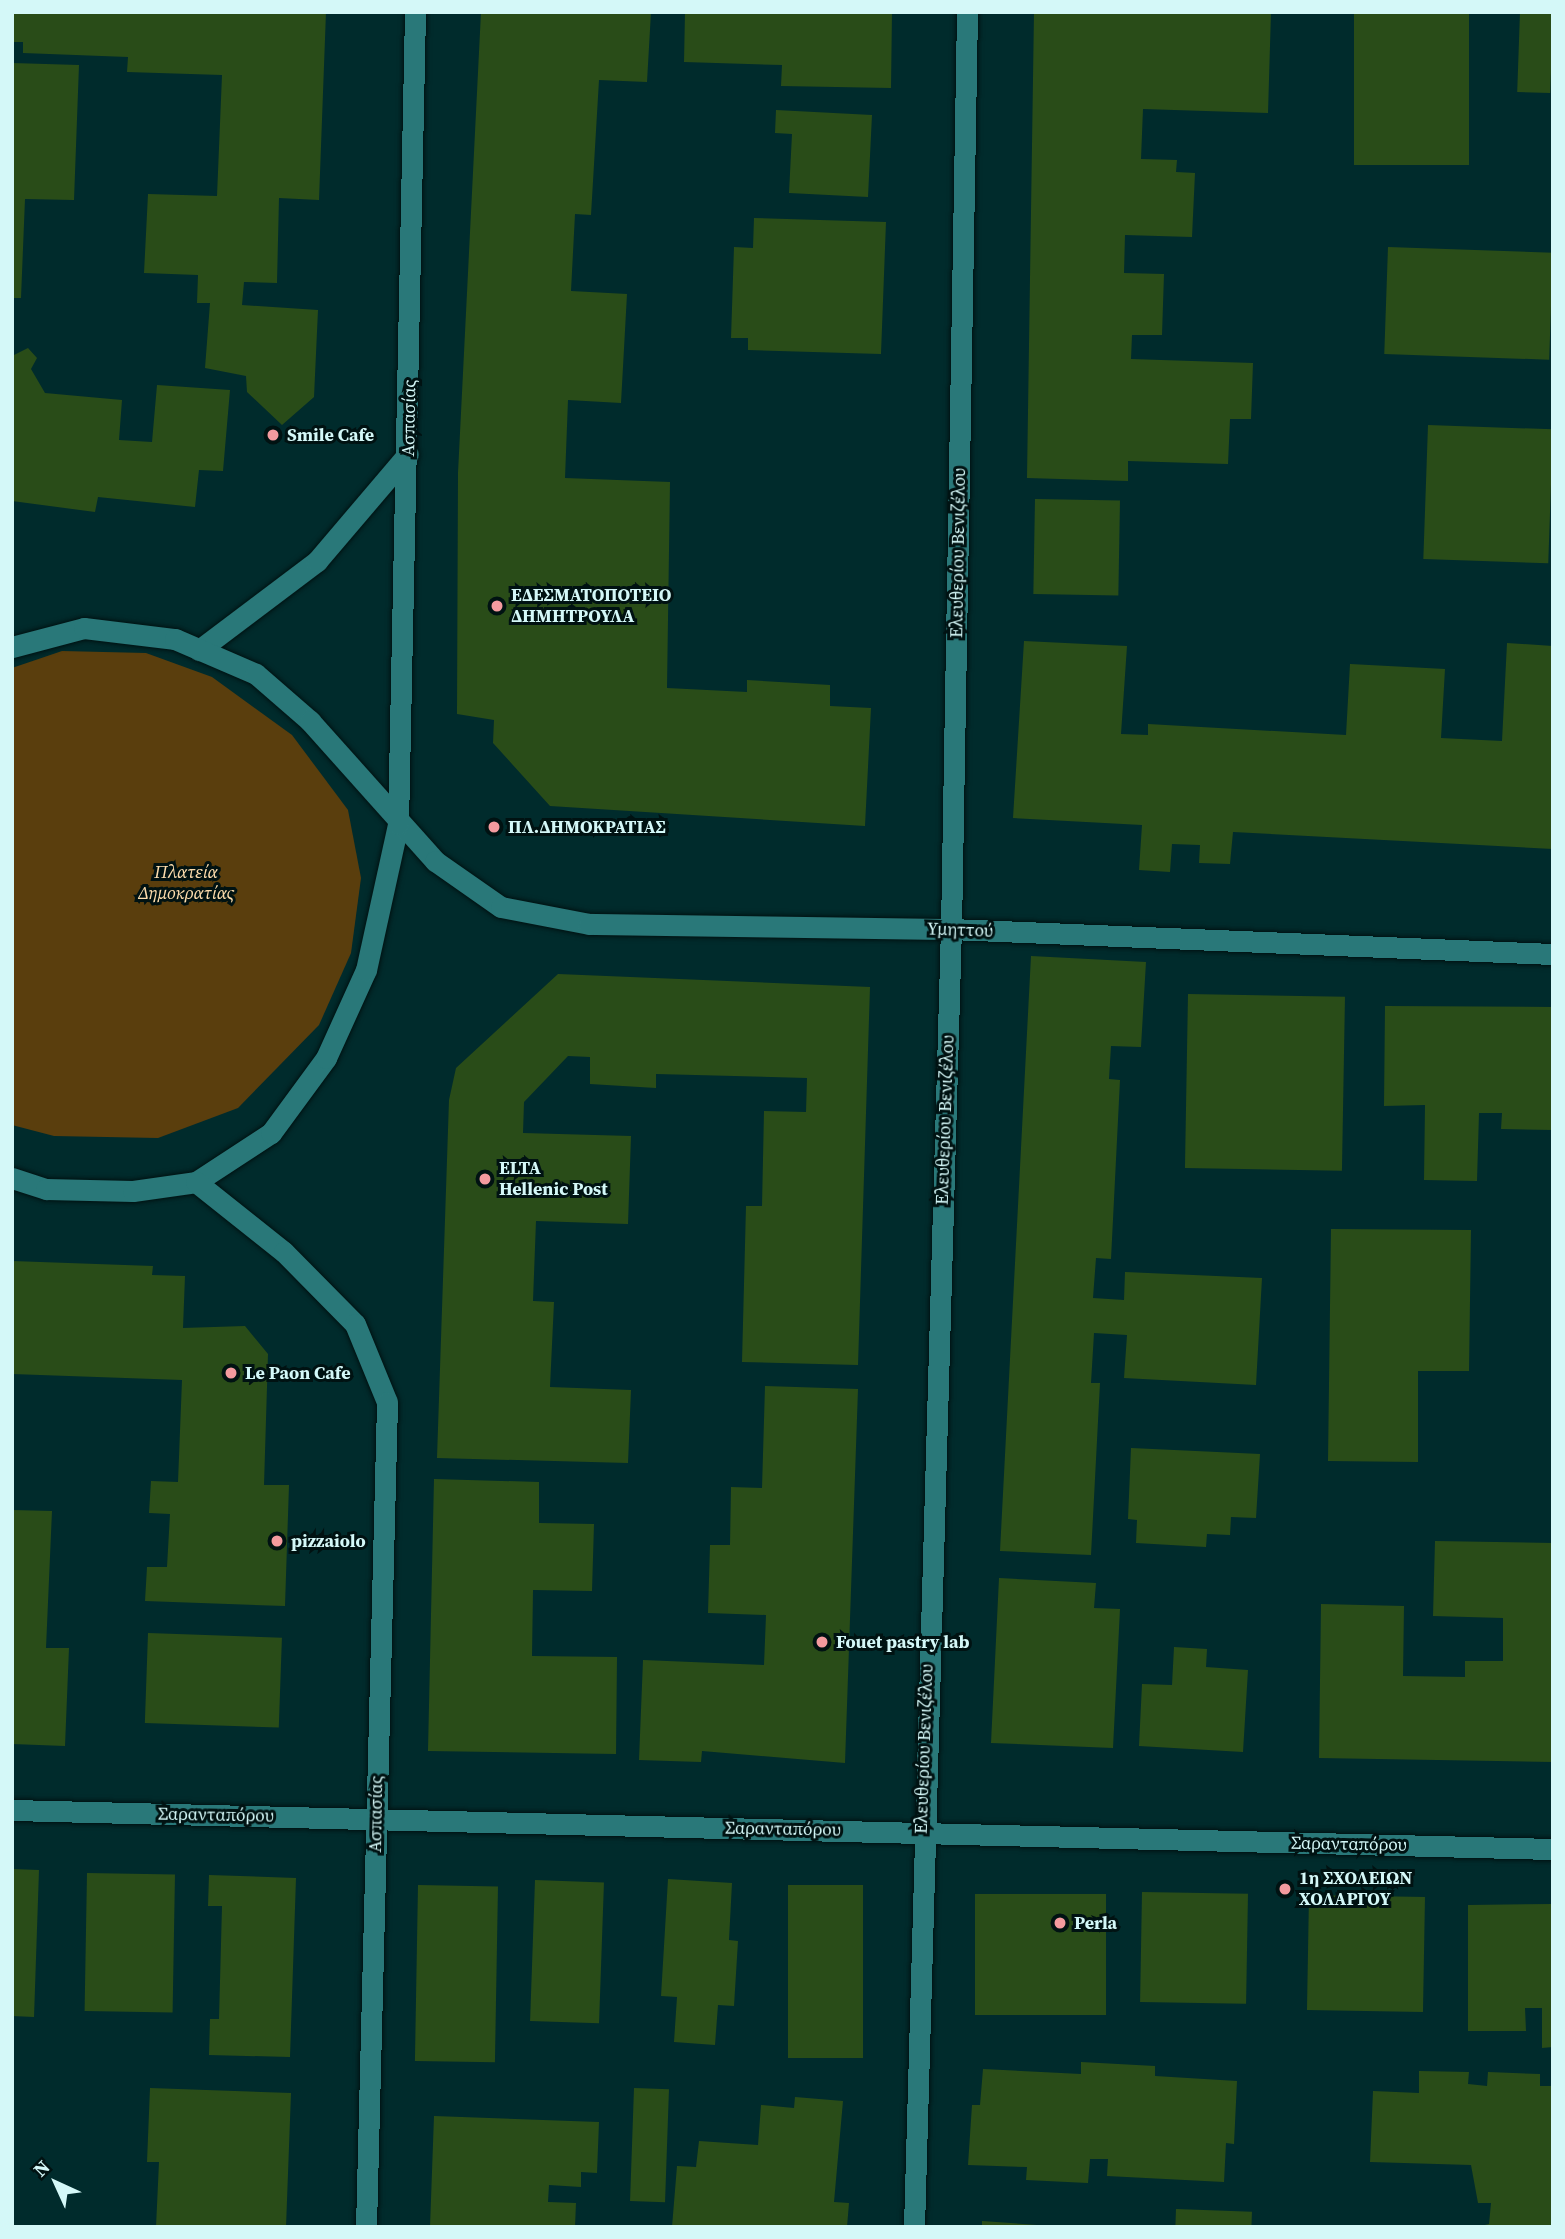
<!DOCTYPE html>
<meta charset="utf-8">
<style>
body{margin:0}
#map{position:relative;width:1565px;height:2239px;overflow:hidden;background:#002b2c;font-family:"Source Serif 4",serif}
div>[style]{position:absolute}
.green>*{inset:0;background:#5a3e0d}
.building>*{inset:0;background:#294c18;transform-origin:0 0}
.roads{filter:drop-shadow(0 0 2px #001212) drop-shadow(0 0 2px #001212)}
.lane>*{height:21px;margin:-10.5px;padding:0 10.5px;transform-origin:10.5px;border-radius:10.5px;background:#297879}
.street>*{height:21px;margin:-10.5px;padding:0 10.5px;transform-origin:10.5px;border-radius:10.5px;background:#297879}
.dots>*{width:19px;height:19px;translate:-50% -50%;box-sizing:border-box;border:4px solid #001212;border-radius:50%}
span{translate:-50% -50%;white-space:nowrap;text-align:center;line-height:1.15;-webkit-text-stroke:6px #001212;paint-order:stroke}
.street-label{font-size:18px;color:#d4f8f8}
.poi-label{font-size:18px;color:#d4f8f8;font-weight:700}
.left{translate:0 -50%;text-align:left}
.park-label{font-size:18px;color:#fdddad;font-style:italic}
.frame{position:absolute;inset:0;border:14px solid #d4f8f8;pointer-events:none}
.north{position:absolute;left:21px;top:2148px;width:70px;height:70px;-webkit-text-stroke:5px #001212;paint-order:stroke;rotate:315deg;font-size:19px;font-weight:700;line-height:28px;text-align:center;color:#d4f8f8}
.north::after{content:'';display:block;margin:auto;width:24px;height:32px;background:#d4f8f8;clip-path:polygon(50% 0,100% 100%,50% 72%,0 100%)}
</style>
<div id="map">
<div class="green">
<i style="clip-path:polygon(62px 651px,146px 653px,212px 677px,292px 735px,348px 810px,361px 878px,351px 953px,319px 1025px,238px 1108px,158px 1138px,54px 1136px,12px 1125px,12px 668px)"></i>
</div>
<div class="building">
<i style="clip-path:polygon(12px 12px,326px 12px,319px 200px,279px 198px,277px 283px,244px 282px,242px 305px,318px 310px,314px 397px,282px 425px,247px 392px,246px 376px,205px 368px,210px 303px,197px 303px,198px 275px,144px 273px,148px 194px,217px 196px,222px 75px,127px 72px,128px 57px,23px 53px,23px 42px,12px 42px)"></i>
<i style="clip-path:polygon(481px 12px,651px 12px,647px 82px,599px 80px,591px 215px,575px 214px,571px 291px,627px 294px,621px 403px,568px 400px,565px 478px,670px 482px,667px 688px,747px 692px,747px 680px,830px 685px,830px 706px,871px 708px,865px 826px,550px 806px,493px 743px,494px 720px,457px 714px,458px 473px)"></i>
<i style="clip-path:polygon(685px 12px,892px 12px,891px 88px,781px 86px,782px 65px,684px 62px)"></i>
<i style="clip-path:polygon(1034px 12px,1271px 12px,1268px 113px,1143px 109px,1141px 159px,1177px 160px,1176px 172px,1195px 173px,1192px 237px,1125px 235px,1124px 273px,1164px 274px,1162px 335px,1132px 335px,1131px 359px,1253px 363px,1251px 419px,1230px 419px,1228px 464px,1128px 461px,1128px 481px,1027px 478px)"></i>
<i style="left:1354px;top:12px;width:115px;height:153px"></i>
<i style="left:1520px;top:12px;width:33px;height:80px;rotate:2deg"></i>
<i style="clip-path:polygon(12px 63px,79px 65px,74px 200px,25px 199px,21px 298px,12px 298px)"></i>
<i style="clip-path:polygon(776px 110px,872px 115px,868px 197px,789px 193px,792px 134px,775px 133px)"></i>
<i style="clip-path:polygon(754px 218px,886px 222px,881px 354px,748px 350px,748px 338px,731px 338px,734px 247px,753px 248px)"></i>
<i style="left:1388px;top:247px;width:165px;height:107px;rotate:2deg"></i>
<i style="clip-path:polygon(28px 348px,37px 358px,31px 369px,45px 393px,122px 400px,119px 440px,152px 442px,157px 385px,230px 390px,223px 471px,199px 470px,195px 507px,98px 497px,95px 512px,12px 501px,12px 356px)"></i>
<i style="left:1428px;top:425px;width:125px;height:134px;rotate:2deg"></i>
<i style="left:1035px;top:499px;width:85px;height:95px;rotate:1deg"></i>
<i style="clip-path:polygon(1024px 641px,1127px 646px,1121px 734px,1148px 735px,1148px 724px,1346px 735px,1350px 664px,1445px 669px,1441px 738px,1502px 741px,1507px 643px,1553px 646px,1553px 849px,1233px 832px,1230px 864px,1199px 863px,1200px 845px,1172px 844px,1170px 872px,1139px 870px,1142px 825px,1013px 818px)"></i>
<i style="clip-path:polygon(1031px 956px,1146px 962px,1141px 1047px,1111px 1046px,1109px 1079px,1120px 1080px,1111px 1259px,1096px 1258px,1093px 1298px,1124px 1300px,1125px 1272px,1262px 1278px,1256px 1385px,1124px 1378px,1127px 1335px,1094px 1333px,1091px 1383px,1100px 1383px,1091px 1555px,1000px 1551px)"></i>
<i style="clip-path:polygon(558px 974px,870px 987px,858px 1365px,742px 1362px,746px 1206px,762px 1206px,764px 1111px,806px 1112px,807px 1078px,656px 1074px,656px 1088px,590px 1084px,590px 1057px,568px 1056px,524px 1102px,523px 1133px,631px 1136px,628px 1224px,536px 1221px,533px 1301px,554px 1302px,550px 1387px,631px 1390px,628px 1463px,437px 1458px,449px 1100px,456px 1068px)"></i>
<i style="left:1188px;top:994px;width:157px;height:174px;rotate:1deg"></i>
<i style="clip-path:polygon(1385px 1006px,1553px 1007px,1553px 1130px,1501px 1129px,1502px 1113px,1479px 1113px,1477px 1181px,1424px 1180px,1425px 1105px,1384px 1106px)"></i>
<i style="clip-path:polygon(1331px 1229px,1471px 1230px,1469px 1371px,1418px 1371px,1418px 1462px,1328px 1461px)"></i>
<i style="clip-path:polygon(12px 1261px,153px 1266px,152px 1275px,185px 1276px,183px 1328px,245px 1326px,268px 1354px,264px 1485px,289px 1485px,285px 1606px,145px 1601px,147px 1567px,167px 1567px,170px 1514px,149px 1513px,151px 1481px,178px 1482px,182px 1380px,12px 1374px)"></i>
<i style="clip-path:polygon(765px 1386px,858px 1389px,845px 1763px,702px 1751px,701px 1762px,639px 1760px,643px 1660px,764px 1665px,766px 1615px,708px 1613px,710px 1545px,730px 1545px,731px 1487px,762px 1488px)"></i>
<i style="clip-path:polygon(1131px 1448px,1260px 1454px,1256px 1518px,1231px 1517px,1230px 1535px,1207px 1534px,1206px 1547px,1136px 1543px,1137px 1520px,1128px 1519px)"></i>
<i style="clip-path:polygon(434px 1479px,539px 1482px,539px 1523px,594px 1524px,592px 1591px,533px 1590px,532px 1656px,617px 1657px,616px 1754px,428px 1751px)"></i>
<i style="clip-path:polygon(12px 1510px,52px 1511px,46px 1648px,69px 1648px,65px 1746px,12px 1744px)"></i>
<i style="clip-path:polygon(1435px 1541px,1553px 1543px,1553px 1762px,1319px 1758px,1321px 1604px,1404px 1606px,1403px 1676px,1465px 1677px,1465px 1661px,1503px 1661px,1503px 1618px,1433px 1616px)"></i>
<i style="clip-path:polygon(999px 1578px,1096px 1583px,1094px 1608px,1120px 1609px,1113px 1748px,991px 1743px)"></i>
<i style="left:148px;top:1633px;width:134px;height:90px;rotate:2deg"></i>
<i style="clip-path:polygon(1174px 1647px,1207px 1649px,1206px 1667px,1248px 1670px,1243px 1752px,1139px 1746px,1142px 1684px,1172px 1685px)"></i>
<i style="clip-path:polygon(12px 1869px,39px 1870px,34px 2017px,12px 2016px)"></i>
<i style="left:87px;top:1873px;width:88px;height:138px;rotate:1deg"></i>
<i style="clip-path:polygon(209px 1875px,296px 1878px,290px 2057px,209px 2055px,210px 2019px,219px 2019px,222px 1906px,208px 1906px)"></i>
<i style="clip-path:polygon(668px 1879px,732px 1883px,729px 1940px,738px 1941px,734px 2006px,718px 2005px,715px 2045px,674px 2042px,677px 1997px,661px 1996px)"></i>
<i style="left:535px;top:1880px;width:69px;height:141px;rotate:2deg"></i>
<i style="left:418px;top:1885px;width:80px;height:176px;rotate:1deg"></i>
<i style="left:788px;top:1885px;width:75px;height:173px"></i>
<i style="left:1142px;top:1892px;width:106px;height:110px;rotate:1deg"></i>
<i style="left:975px;top:1894px;width:131px;height:121px"></i>
<i style="left:1309px;top:1895px;width:116px;height:115px;rotate:1deg"></i>
<i style="clip-path:polygon(1553px 1904px,1553px 2047px,1542px 2048px,1542px 2008px,1525px 2008px,1526px 2031px,1468px 2031px,1468px 1905px)"></i>
<i style="clip-path:polygon(1081px 2062px,1155px 2066px,1155px 2076px,1237px 2081px,1234px 2144px,1226px 2143px,1224px 2182px,1107px 2176px,1108px 2159px,1090px 2159px,1088px 2183px,1026px 2180px,1027px 2167px,968px 2165px,972px 2105px,980px 2105px,983px 2069px,1081px 2074px)"></i>
<i style="clip-path:polygon(1419px 2071px,1469px 2072px,1468px 2084px,1487px 2086px,1488px 2072px,1540px 2074px,1540px 2086px,1553px 2086px,1553px 2227px,1476px 2227px,1489px 2224px,1491px 2203px,1478px 2203px,1471px 2165px,1370px 2162px,1373px 2091px,1419px 2093px)"></i>
<i style="clip-path:polygon(150px 2088px,291px 2093px,286px 2227px,156px 2227px,159px 2162px,147px 2162px)"></i>
<i style="left:634px;top:2088px;width:35px;height:113px;rotate:2deg"></i>
<i style="clip-path:polygon(795px 2097px,843px 2101px,834px 2202px,849px 2203px,847px 2227px,672px 2227px,677px 2166px,696px 2167px,699px 2141px,758px 2145px,761px 2105px,794px 2108px)"></i>
<i style="clip-path:polygon(434px 2116px,599px 2122px,597px 2173px,581px 2172px,581px 2187px,549px 2185px,548px 2202px,576px 2203px,575px 2227px,430px 2227px)"></i>
<i style="left:1176px;top:2209px;width:76px;height:18px;rotate:2deg"></i>
<i style="clip-path:polygon(982px 2221px,1037px 2225px,1037px 2227px,982px 2227px)"></i>
</div>
<div class="roads">
<div class="lane">
<i style="left:199px;top:650px;width:148px;rotate:-37deg"></i>
<i style="left:317px;top:561px;width:140px;rotate:-49.6deg"></i>
<i style="left:12px;top:1178px;width:36px;rotate:18deg"></i>
<i style="left:46px;top:1189px;width:87px;rotate:1.3deg"></i>
<i style="left:133px;top:1191px;width:64px;rotate:-8.1deg"></i>
<i style="left:196px;top:1182px;width:90px;rotate:-33.2deg"></i>
<i style="left:271px;top:1133px;width:93px;rotate:-53.7deg"></i>
<i style="left:326px;top:1058px;width:97px;rotate:-65.6deg"></i>
<i style="left:366px;top:970px;width:149px;rotate:-77.6deg"></i>
<i style="left:196px;top:1182px;width:112px;rotate:38.5deg"></i>
<i style="left:284px;top:1252px;width:101px;rotate:45.4deg"></i>
<i style="left:355px;top:1324px;width:84px;rotate:67.7deg"></i>
</div>
<div class="street">
<i style="left:12px;top:647px;width:74px;rotate:-14.8deg"></i>
<i style="left:84px;top:628px;width:92px;rotate:6.9deg"></i>
<i style="left:175px;top:639px;width:88px;rotate:23.4deg"></i>
<i style="left:256px;top:674px;width:72px;rotate:41deg"></i>
<i style="left:310px;top:721px;width:188px;rotate:48.2deg"></i>
<i style="left:435px;top:861px;width:80px;rotate:34.9deg"></i>
<i style="left:501px;top:907px;width:90px;rotate:10.9deg"></i>
<i style="left:589px;top:924px;width:362px;rotate:0.8deg"></i>
<i style="left:951px;top:929px;width:603px;rotate:2.38deg"></i>
<i style="left:398px;top:824px;width:812px;rotate:-88.8deg"></i>
<i style="left:12px;top:1810px;width:1541px;rotate:1.45deg"></i>
<i style="left:366px;top:2227px;width:825px;rotate:-88.54deg"></i>
<i style="left:914px;top:2227px;width:1299px;rotate:-88.37deg"></i>
<i style="left:951px;top:929px;width:917px;rotate:-89deg"></i>
</div>
</div>
<div class="dots">
<i style="left:273px;top:435px;background:#f49b9f"></i>
<i style="left:497px;top:606px;background:#f49b9f"></i>
<i style="left:494px;top:827px;background:#f49b9f"></i>
<i style="left:485px;top:1179px;background:#f49b9f"></i>
<i style="left:231px;top:1373px;background:#f49b9f"></i>
<i style="left:277px;top:1541px;background:#f49b9f"></i>
<i style="left:822px;top:1642px;background:#f49b9f"></i>
<i style="left:1285px;top:1889px;background:#f49b9f"></i>
<i style="left:1060px;top:1923px;background:#f49b9f"></i>
</div>
<div class="street-label">
<span style="left:409px;top:418px;rotate:-89deg">Ασπασίας</span>
<span style="left:958px;top:553px;rotate:-89deg">Ελευθερίου Βενιζέλου</span>
<span style="left:960px;top:930px;rotate:2deg">Υμηττού</span>
<span style="left:945px;top:1120px;rotate:-88deg">Ελευθερίου Βενιζέλου</span>
<span style="left:924px;top:1749px;rotate:-88deg">Ελευθερίου Βενιζέλου</span>
<span style="left:376px;top:1814px;rotate:-89deg">Ασπασίας</span>
<span style="left:216px;top:1815px;rotate:1deg">Σαρανταπόρου</span>
<span style="left:783px;top:1829px;rotate:1deg">Σαρανταπόρου</span>
<span style="left:1349px;top:1844px;rotate:1deg">Σαρανταπόρου</span>
</div>
<div class="poi-label">
<span class="left" style="left:287px;top:435px">Smile Cafe</span>
<span class="left" style="left:511px;top:606px">ΕΔΕΣΜΑΤΟΠΟΤΕΙΟ<br>ΔΗΜΗΤΡΟΥΛΑ</span>
<span class="left" style="left:508px;top:827px">ΠΛ.ΔΗΜΟΚΡΑΤΙΑΣ</span>
<span class="left" style="left:499px;top:1179px">ELTA<br>Hellenic Post</span>
<span class="left" style="left:245px;top:1373px">Le Paon Cafe</span>
<span class="left" style="left:291px;top:1541px">pizzaiolo</span>
<span class="left" style="left:836px;top:1642px">Fouet pastry lab</span>
<span class="left" style="left:1299px;top:1889px">1η ΣΧΟΛΕΙΩΝ<br>ΧΟΛΑΡΓΟΥ</span>
<span class="left" style="left:1074px;top:1923px">Perla</span>
</div>
<div class="park-label">
<span style="left:186px;top:883px">Πλατεία<br>Δημοκρατίας</span>
</div>
<div class="frame"></div>
<div class="north">N</div>
</div>
